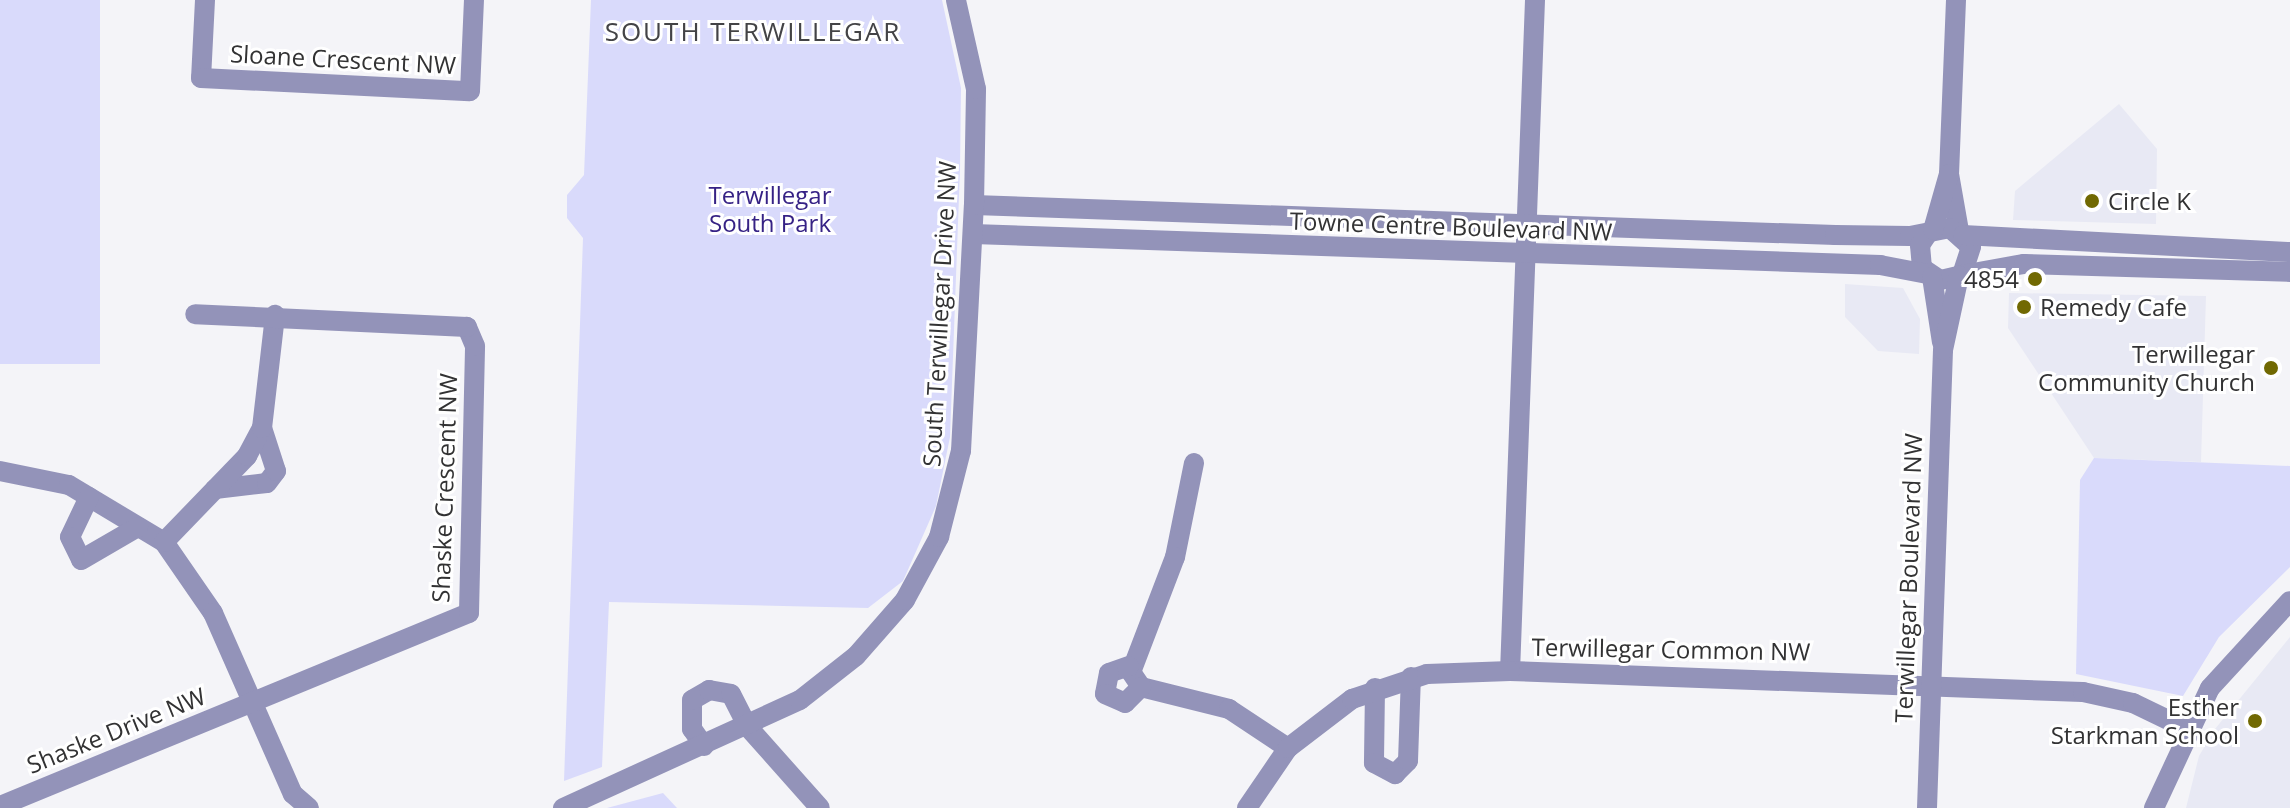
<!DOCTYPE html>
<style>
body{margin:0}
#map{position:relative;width:2290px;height:808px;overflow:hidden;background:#f4f4f8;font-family:"Open Sans",sans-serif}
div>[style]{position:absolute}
.built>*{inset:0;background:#e8e9f4}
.green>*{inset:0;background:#d9dafb;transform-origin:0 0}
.minor>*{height:20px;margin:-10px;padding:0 10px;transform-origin:10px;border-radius:10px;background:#9393b9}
.dots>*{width:22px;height:22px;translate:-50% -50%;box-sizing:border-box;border:4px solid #fff;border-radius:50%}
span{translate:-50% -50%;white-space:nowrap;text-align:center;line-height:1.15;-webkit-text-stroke:6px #fff;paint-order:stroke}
.street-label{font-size:24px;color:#323233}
.park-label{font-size:24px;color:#362285}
.poi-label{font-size:24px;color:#323233}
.left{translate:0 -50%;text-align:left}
.right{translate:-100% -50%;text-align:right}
.neighbourhood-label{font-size:26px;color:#434346;letter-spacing:2px}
</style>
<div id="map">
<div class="built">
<i style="clip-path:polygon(2119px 104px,2157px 149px,2156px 224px,2013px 220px,2015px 191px)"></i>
<i style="clip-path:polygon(1845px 284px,1903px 288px,1920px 319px,1919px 354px,1878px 351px,1845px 317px)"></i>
<i style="clip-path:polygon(2009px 293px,2206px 296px,2201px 462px,2094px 458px,2008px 328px)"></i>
<i style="clip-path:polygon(2290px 637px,2290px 808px,2186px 808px,2199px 756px,2215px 729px)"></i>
</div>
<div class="green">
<i style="left:0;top:0;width:100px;height:364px"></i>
<i style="clip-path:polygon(591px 0,942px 0,961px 88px,960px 170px,950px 437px,936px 506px,903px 581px,868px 608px,609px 602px,602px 767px,564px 781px,583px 238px,567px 218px,567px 195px,584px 175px)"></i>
<i style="clip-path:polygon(2094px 458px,2290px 466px,2290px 567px,2219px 637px,2183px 696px,2076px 674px,2080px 480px)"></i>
<i style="clip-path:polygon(663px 793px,677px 808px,607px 808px)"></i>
</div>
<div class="minor">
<i style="left:205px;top:0;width:78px;rotate:92.9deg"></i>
<i style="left:201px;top:78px;width:269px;rotate:2.8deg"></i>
<i style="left:470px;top:91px;width:91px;rotate:-87.5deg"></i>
<i style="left:1535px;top:0;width:671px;rotate:92.13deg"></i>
<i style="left:1510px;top:671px;width:573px;rotate:2.1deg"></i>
<i style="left:2083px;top:692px;width:51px;rotate:12.4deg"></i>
<i style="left:2133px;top:703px;width:58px;rotate:25.7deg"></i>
<i style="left:1956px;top:0;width:174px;rotate:92.3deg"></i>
<i style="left:1949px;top:174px;width:58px;rotate:80deg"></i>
<i style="left:974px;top:205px;width:862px;rotate:2deg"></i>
<i style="left:1835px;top:235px;width:75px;rotate:0.8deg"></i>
<i style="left:1910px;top:236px;width:41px;rotate:-11.3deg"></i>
<i style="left:1950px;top:228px;width:28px;rotate:42deg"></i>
<i style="left:1971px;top:247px;width:29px;rotate:108deg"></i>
<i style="left:1962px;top:275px;width:23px;rotate:167deg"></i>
<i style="left:1940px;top:280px;width:22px;rotate:-146deg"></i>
<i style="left:1922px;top:268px;width:23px;rotate:-95deg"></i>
<i style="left:1920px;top:245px;width:14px;rotate:-56deg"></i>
<i style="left:1933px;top:230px;width:58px;rotate:-74.1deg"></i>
<i style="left:973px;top:234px;width:908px;rotate:1.96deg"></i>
<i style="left:1880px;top:265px;width:48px;rotate:10.8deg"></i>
<i style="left:1963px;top:235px;width:327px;rotate:3deg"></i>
<i style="left:1962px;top:275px;width:63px;rotate:-10.1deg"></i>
<i style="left:2024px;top:264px;width:266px;rotate:1.7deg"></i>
<i style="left:1932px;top:277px;width:66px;rotate:81.3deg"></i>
<i style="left:1194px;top:463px;width:96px;rotate:101.4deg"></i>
<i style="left:1175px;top:557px;width:123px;rotate:110.9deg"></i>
<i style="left:1131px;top:672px;width:18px;rotate:56deg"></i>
<i style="left:1141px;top:687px;width:91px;rotate:14deg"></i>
<i style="left:1229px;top:709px;width:71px;rotate:33.5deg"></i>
<i style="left:0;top:471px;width:70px;rotate:11.5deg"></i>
<i style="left:69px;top:485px;width:111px;rotate:31deg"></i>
<i style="left:164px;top:542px;width:86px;rotate:55.4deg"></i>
<i style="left:213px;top:613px;width:198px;rotate:66.2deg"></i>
<i style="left:293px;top:794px;width:21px;rotate:41deg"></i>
<i style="left:215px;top:489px;width:52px;rotate:-6.6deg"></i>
<i style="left:267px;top:483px;width:15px;rotate:-53deg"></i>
<i style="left:276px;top:471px;width:45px;rotate:-108deg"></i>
<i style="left:89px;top:497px;width:44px;rotate:115.4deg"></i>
<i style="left:70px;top:537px;width:25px;rotate:64deg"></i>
<i style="left:81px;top:560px;width:66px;rotate:-30.1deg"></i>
<i style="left:164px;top:542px;width:120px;rotate:-46deg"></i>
<i style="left:247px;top:456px;width:32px;rotate:-62deg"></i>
<i style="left:262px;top:428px;width:114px;rotate:-83.4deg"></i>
<i style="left:1129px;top:666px;width:21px;rotate:161deg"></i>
<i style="left:1109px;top:673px;width:21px;rotate:101deg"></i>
<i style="left:1105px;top:694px;width:22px;rotate:24deg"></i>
<i style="left:1125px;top:703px;width:23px;rotate:-45deg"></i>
<i style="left:1375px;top:688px;width:75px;rotate:90.8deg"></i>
<i style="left:1374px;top:763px;width:24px;rotate:28deg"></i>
<i style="left:1395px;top:774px;width:18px;rotate:-45deg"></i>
<i style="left:1408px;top:761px;width:84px;rotate:-88deg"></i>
<i style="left:704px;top:746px;width:21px;rotate:-125deg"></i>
<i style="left:692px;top:729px;width:29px;rotate:-90deg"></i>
<i style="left:692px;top:700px;width:20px;rotate:-30deg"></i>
<i style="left:709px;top:690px;width:22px;rotate:10deg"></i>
<i style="left:731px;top:694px;width:37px;rotate:63deg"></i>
<i style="left:748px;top:727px;width:108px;rotate:48.4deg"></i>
<i style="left:0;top:806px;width:507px;rotate:-22.37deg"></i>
<i style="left:469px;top:613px;width:267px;rotate:-88.7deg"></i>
<i style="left:475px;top:346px;width:21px;rotate:-113deg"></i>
<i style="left:467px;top:327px;width:272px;rotate:-177.3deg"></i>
<i style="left:563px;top:808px;width:260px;rotate:-24.5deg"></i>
<i style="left:800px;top:700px;width:71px;rotate:-38.2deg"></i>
<i style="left:856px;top:656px;width:74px;rotate:-48.8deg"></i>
<i style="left:905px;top:600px;width:72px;rotate:-61.6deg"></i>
<i style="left:939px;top:537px;width:89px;rotate:-75.7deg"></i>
<i style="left:961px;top:451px;width:246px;rotate:-87deg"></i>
<i style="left:974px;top:205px;width:116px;rotate:-89deg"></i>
<i style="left:976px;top:89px;width:91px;rotate:-102.7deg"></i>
<i style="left:1247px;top:808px;width:73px;rotate:-55.7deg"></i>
<i style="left:1288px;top:748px;width:81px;rotate:-37.4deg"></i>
<i style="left:1352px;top:699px;width:79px;rotate:-18.4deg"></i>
<i style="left:1427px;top:674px;width:83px;rotate:-2.1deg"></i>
<i style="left:1927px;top:808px;width:458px;rotate:-88deg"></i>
<i style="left:1943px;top:350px;width:76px;rotate:-77.8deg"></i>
<i style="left:2154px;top:808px;width:132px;rotate:-65deg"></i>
<i style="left:2210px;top:688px;width:118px;rotate:-47.4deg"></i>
</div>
<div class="dots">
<i style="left:2092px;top:201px;background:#716902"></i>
<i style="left:2035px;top:279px;background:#716902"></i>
<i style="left:2024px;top:307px;background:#716902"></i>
<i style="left:2271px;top:368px;background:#716902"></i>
<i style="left:2255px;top:721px;background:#716902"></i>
</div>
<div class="street-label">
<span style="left:343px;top:59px;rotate:3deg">Sloane Crescent NW</span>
<span style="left:1451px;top:226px;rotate:2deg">Towne Centre Boulevard NW</span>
<span style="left:939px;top:314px;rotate:-87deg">South Terwillegar Drive NW</span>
<span style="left:444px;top:488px;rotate:-88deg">Shaske Crescent NW</span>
<span style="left:1908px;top:578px;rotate:-88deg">Terwillegar Boulevard NW</span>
<span style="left:1671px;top:649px;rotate:1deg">Terwillegar Common NW</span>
<span style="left:116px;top:730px;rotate:-22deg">Shaske Drive NW</span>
</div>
<div class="park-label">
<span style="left:770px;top:209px">Terwillegar<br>South Park</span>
</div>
<div class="poi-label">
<span class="left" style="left:2108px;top:201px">Circle K</span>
<span class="right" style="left:2019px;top:279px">4854</span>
<span class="left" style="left:2040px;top:307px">Remedy Cafe</span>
<span class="right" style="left:2255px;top:368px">Terwillegar<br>Community Church</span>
<span class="right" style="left:2239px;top:721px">Esther<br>Starkman School</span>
</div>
<div class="neighbourhood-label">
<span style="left:753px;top:32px">SOUTH TERWILLEGAR</span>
</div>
</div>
